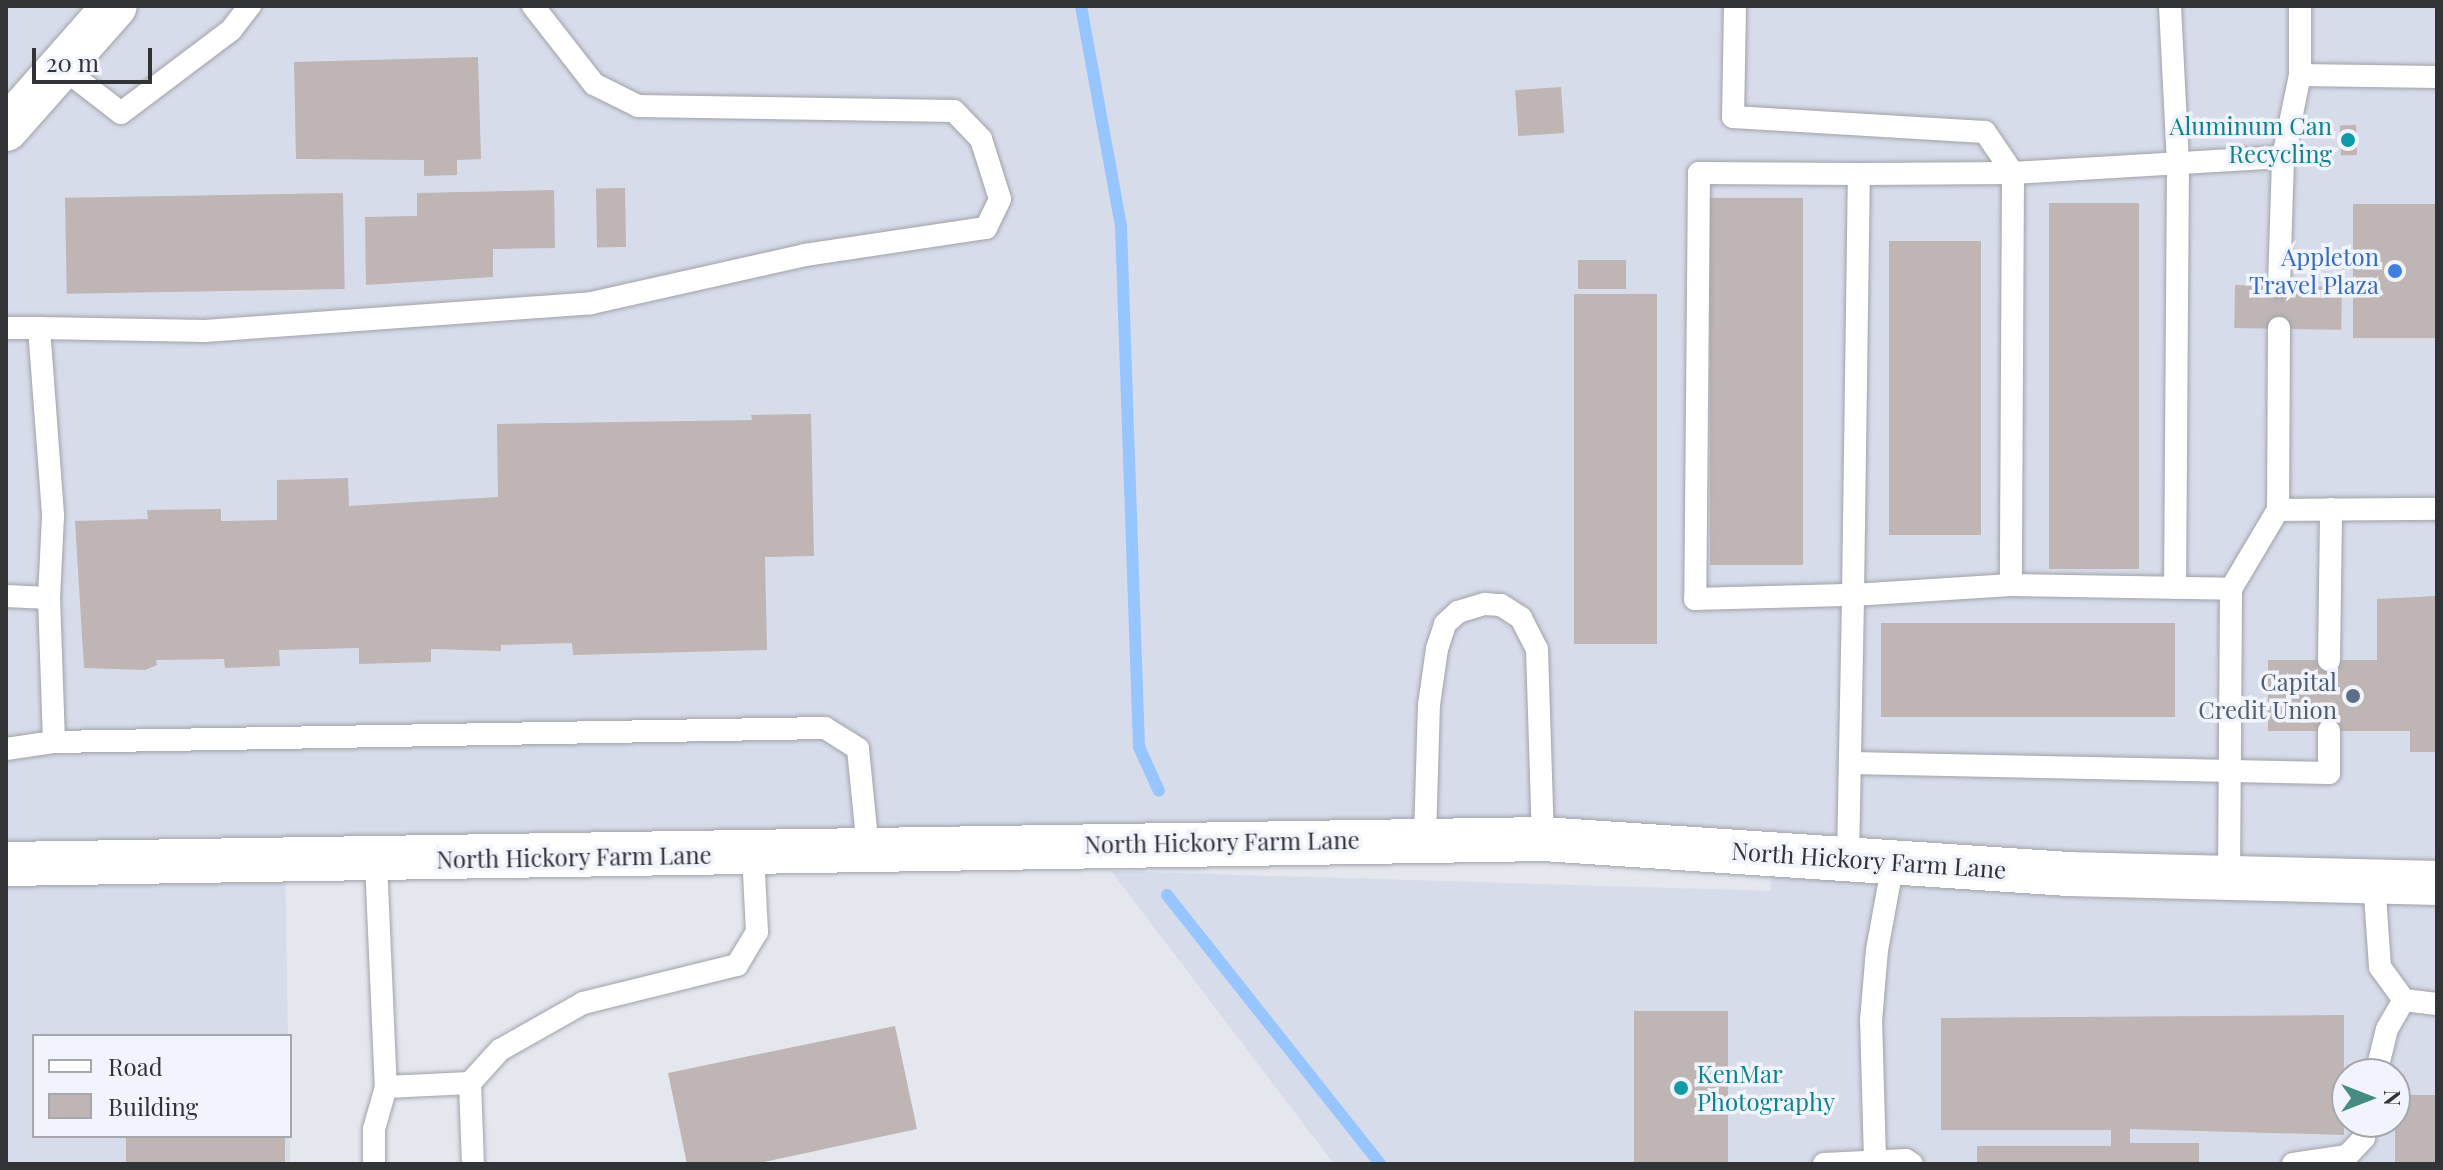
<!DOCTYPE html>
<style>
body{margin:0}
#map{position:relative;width:2443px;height:1170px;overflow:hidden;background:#e5e7ef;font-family:"Playfair Display",serif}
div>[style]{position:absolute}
.built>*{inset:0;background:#d7dcea}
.stream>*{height:12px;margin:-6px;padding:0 6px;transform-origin:6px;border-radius:6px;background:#97c5ff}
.building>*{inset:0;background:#beb5b4;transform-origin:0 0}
.roads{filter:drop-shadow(0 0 2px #9fa2a9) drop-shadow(0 0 2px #9fa2a9)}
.lane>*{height:22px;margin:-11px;padding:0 11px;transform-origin:11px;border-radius:11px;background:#fff}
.street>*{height:44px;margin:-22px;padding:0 22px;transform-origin:22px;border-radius:22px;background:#fff}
.dots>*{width:22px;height:22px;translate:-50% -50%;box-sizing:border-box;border:4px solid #f2f4fd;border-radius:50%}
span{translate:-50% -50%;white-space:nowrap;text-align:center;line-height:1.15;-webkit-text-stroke:7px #f2f4fd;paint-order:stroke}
.culture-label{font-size:24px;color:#0d838f}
.right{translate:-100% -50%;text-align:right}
.left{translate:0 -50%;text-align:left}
.shop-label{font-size:24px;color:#366cbe}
.service-label{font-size:24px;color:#4e5e75}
.street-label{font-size:24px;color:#323336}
.frame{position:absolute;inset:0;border:8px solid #323336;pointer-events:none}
.legend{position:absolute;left:32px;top:1034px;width:260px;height:104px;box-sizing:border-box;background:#f2f4fd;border:2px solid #a5a7ad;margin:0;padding:10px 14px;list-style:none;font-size:24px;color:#323336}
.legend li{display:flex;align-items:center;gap:16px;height:40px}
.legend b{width:40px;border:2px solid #a5a7ad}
.north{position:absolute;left:2331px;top:1058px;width:80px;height:80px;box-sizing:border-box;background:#f2f4fd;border:2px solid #a5a7ad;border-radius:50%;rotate:90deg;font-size:22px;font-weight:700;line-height:32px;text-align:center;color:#323336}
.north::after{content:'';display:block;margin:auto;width:28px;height:36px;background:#478c83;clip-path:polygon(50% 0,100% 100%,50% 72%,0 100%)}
.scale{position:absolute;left:32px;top:48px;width:120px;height:36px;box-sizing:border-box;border:4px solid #323336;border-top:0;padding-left:10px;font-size:24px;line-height:28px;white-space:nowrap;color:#323336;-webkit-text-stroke:6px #f2f4fd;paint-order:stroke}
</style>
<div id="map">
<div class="built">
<i style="clip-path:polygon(evenodd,6px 6px,2437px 6px,2437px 1164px,1334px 1164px,1111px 871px,1771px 891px,1769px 854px,285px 864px,288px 1036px,34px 1036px,34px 1136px,290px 1136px,290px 1164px,6px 1164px,6px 6px,2347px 1074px,2395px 1074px,2395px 1122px,2347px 1122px,2347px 1074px)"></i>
</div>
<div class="stream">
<i style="left:1081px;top:6px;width:224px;rotate:79.7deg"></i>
<i style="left:1121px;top:226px;width:521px;rotate:88.02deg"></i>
<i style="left:1139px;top:747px;width:48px;rotate:65.6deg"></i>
<i style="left:1167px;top:895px;width:343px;rotate:51.6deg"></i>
</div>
<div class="building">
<i style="clip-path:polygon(478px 57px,481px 159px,457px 160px,457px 175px,424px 176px,424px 160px,296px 159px,294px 62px)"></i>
<i style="left:1561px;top:87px;width:46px;height:46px;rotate:86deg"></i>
<i style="left:2356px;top:125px;width:30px;height:16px;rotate:88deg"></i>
<i style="left:625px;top:188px;width:59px;height:29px;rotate:89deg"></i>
<i style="clip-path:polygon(554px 190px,555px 248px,493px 249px,493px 277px,366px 285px,365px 217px,417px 216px,417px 193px)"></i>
<i style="left:343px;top:193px;width:96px;height:278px;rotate:89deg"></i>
<i style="left:1710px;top:198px;width:93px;height:367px"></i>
<i style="left:2049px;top:203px;width:90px;height:366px"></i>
<i style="left:2353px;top:204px;width:84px;height:134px"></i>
<i style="left:1889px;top:241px;width:92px;height:294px"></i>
<i style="left:1578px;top:260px;width:48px;height:29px"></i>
<i style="left:2235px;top:285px;width:107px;height:43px;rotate:1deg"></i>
<i style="left:1574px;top:294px;width:83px;height:350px"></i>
<i style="clip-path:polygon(811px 414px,814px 556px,765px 557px,767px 650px,573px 655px,572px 643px,501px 645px,501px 651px,431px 649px,431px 662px,359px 664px,359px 648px,279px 650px,280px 666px,225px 668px,224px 659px,156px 660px,157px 665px,145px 670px,84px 668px,75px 521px,148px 519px,147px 510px,221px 509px,221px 521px,277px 520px,277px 480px,348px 478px,349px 506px,498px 497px,497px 424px,752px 420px,751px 415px)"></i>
<i style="clip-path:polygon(2437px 596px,2437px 752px,2410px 752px,2410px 731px,2268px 731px,2268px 660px,2377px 660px,2377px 599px)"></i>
<i style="left:1881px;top:623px;width:294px;height:94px"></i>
<i style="left:1728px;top:1011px;width:153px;height:94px;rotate:90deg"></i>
<i style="clip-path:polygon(2344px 1015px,2344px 1135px,2130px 1129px,2130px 1143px,2199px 1143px,2199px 1164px,1977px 1164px,1977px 1146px,2111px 1146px,2111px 1130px,1941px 1130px,1941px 1018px)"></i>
<i style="clip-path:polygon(895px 1026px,917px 1129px,755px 1164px,687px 1164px,668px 1073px)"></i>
<i style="left:2395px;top:1095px;width:42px;height:69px"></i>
<i style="left:126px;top:1136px;width:159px;height:28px"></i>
</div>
<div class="roads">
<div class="lane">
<i style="left:1735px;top:6px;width:111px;rotate:91deg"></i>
<i style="left:1733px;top:117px;width:252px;rotate:3.4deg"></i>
<i style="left:1985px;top:132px;width:50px;rotate:55.7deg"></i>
<i style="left:2013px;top:173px;width:412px;rotate:90.3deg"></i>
<i style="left:2170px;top:6px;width:157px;rotate:87.1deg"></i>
<i style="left:2178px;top:163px;width:425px;rotate:90.4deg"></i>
<i style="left:2300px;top:6px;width:69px;rotate:90deg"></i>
<i style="left:2300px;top:75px;width:137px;rotate:0.8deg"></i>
<i style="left:59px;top:65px;width:78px;rotate:37.7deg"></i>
<i style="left:121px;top:113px;width:138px;rotate:-37deg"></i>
<i style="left:231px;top:30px;width:31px;rotate:-52deg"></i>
<i style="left:1859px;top:174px;width:160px;rotate:-179.6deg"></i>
<i style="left:1699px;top:173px;width:426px;rotate:90.5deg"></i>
<i style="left:1695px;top:599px;width:158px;rotate:-1.5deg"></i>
<i style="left:1853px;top:595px;width:421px;rotate:-89.2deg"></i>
<i style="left:1859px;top:174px;width:154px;rotate:-0.4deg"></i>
<i style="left:2013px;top:173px;width:270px;rotate:-3.4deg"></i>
<i style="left:2279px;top:286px;width:129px;rotate:-88.2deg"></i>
<i style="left:2283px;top:157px;width:84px;rotate:-78.3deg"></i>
<i style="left:6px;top:328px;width:33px"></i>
<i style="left:39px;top:328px;width:189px;rotate:85.7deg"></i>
<i style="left:53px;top:516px;width:82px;rotate:92.8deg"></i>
<i style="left:39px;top:328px;width:166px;rotate:1deg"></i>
<i style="left:205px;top:331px;width:387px;rotate:-4.1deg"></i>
<i style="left:591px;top:303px;width:219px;rotate:-12.6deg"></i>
<i style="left:805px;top:255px;width:183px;rotate:-8.5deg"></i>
<i style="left:986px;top:228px;width:32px;rotate:-64deg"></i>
<i style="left:1000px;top:199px;width:63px;rotate:-107.6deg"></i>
<i style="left:981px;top:139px;width:39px;rotate:-134deg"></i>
<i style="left:954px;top:111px;width:316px;rotate:-179.1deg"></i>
<i style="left:638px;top:106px;width:49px;rotate:-153.4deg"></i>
<i style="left:594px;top:84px;width:99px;rotate:-128deg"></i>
<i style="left:2279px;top:328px;width:182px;rotate:90.3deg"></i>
<i style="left:2278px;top:510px;width:159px;rotate:-0.4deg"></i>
<i style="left:6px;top:596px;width:43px;rotate:2.7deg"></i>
<i style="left:49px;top:598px;width:144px;rotate:88deg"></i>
<i style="left:2329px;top:660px;width:151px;rotate:-89.2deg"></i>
<i style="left:6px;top:749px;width:49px;rotate:-8.3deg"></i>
<i style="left:54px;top:742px;width:771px;rotate:-1.04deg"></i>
<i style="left:825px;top:728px;width:39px;rotate:32deg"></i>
<i style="left:858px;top:749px;width:101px;rotate:84.3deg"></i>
<i style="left:1850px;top:763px;width:479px;rotate:1.2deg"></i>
<i style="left:2329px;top:773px;width:42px;rotate:-90deg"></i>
<i style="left:1425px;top:838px;width:133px;rotate:-88.3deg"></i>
<i style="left:1429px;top:705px;width:57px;rotate:-81.9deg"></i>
<i style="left:1437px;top:649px;width:26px;rotate:-72deg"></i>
<i style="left:1445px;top:624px;width:18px;rotate:-43deg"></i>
<i style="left:1458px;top:612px;width:28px;rotate:-17deg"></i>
<i style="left:1485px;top:604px;width:16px;rotate:4deg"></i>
<i style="left:1501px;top:605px;width:24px;rotate:33deg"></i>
<i style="left:1521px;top:618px;width:35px;rotate:63deg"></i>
<i style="left:1537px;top:649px;width:190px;rotate:88.2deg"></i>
<i style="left:1848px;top:859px;width:264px;rotate:-88.9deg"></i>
<i style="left:1853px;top:595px;width:158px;rotate:-3.6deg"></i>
<i style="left:2011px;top:585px;width:220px;rotate:1deg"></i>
<i style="left:376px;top:862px;width:225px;rotate:87.5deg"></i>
<i style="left:386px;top:1087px;width:84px;rotate:-2.7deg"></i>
<i style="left:470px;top:1083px;width:45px;rotate:-47.7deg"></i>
<i style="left:500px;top:1050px;width:95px;rotate:-29.5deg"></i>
<i style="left:583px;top:1003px;width:159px;rotate:-13.9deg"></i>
<i style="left:737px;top:965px;width:39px;rotate:-59deg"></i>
<i style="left:757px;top:932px;width:79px;rotate:-92.9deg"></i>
<i style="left:2229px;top:880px;width:291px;rotate:-89.6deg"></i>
<i style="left:2231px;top:589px;width:92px;rotate:-59.3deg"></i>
<i style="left:2374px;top:881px;width:86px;rotate:86deg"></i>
<i style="left:2380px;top:967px;width:41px;rotate:54deg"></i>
<i style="left:2404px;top:1000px;width:33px;rotate:7deg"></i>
<i style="left:2376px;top:1074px;width:46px;rotate:-76.3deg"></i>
<i style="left:2387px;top:1029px;width:34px;rotate:-60deg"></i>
<i style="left:470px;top:1083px;width:81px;rotate:87.9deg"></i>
<i style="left:1875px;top:1160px;width:139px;rotate:-91.6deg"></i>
<i style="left:1871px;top:1021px;width:71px;rotate:-85.2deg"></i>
<i style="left:1877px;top:950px;width:88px;rotate:-79.6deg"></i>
<i style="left:374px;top:1164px;width:35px;rotate:-90deg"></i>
<i style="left:374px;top:1129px;width:44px;rotate:-74.1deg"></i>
<i style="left:1824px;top:1164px;width:82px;rotate:-2.8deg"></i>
<i style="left:1906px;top:1160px;width:7px;rotate:34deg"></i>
<i style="left:2293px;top:1164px;width:55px;rotate:-8.4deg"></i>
<i style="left:2347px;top:1156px;width:25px;rotate:-47deg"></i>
<i style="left:2364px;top:1138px;width:16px;rotate:-83deg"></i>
</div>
<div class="street">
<i style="left:6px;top:129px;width:164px;rotate:-48.5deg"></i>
<i style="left:6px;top:864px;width:1537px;rotate:-0.93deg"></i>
<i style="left:1543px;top:839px;width:527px;rotate:3.81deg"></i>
<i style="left:2069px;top:874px;width:368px;rotate:1.4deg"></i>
</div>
</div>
<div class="dots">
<i style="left:2348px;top:140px;background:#0f9aa8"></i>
<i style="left:2395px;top:271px;background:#3f7fe0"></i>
<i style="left:2353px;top:696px;background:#5c6f8a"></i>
<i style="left:1681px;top:1088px;background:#0f9aa8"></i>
</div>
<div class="culture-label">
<span class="right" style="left:2332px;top:140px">Aluminum Can<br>Recycling</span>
<span class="left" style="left:1697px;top:1088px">KenMar<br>Photography</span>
</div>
<div class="shop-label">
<span class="right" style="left:2379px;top:271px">Appleton<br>Travel Plaza</span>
</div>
<div class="service-label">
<span class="right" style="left:2337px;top:696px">Capital<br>Credit Union</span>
</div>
<div class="street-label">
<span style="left:1222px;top:842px;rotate:-1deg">North Hickory Farm Lane</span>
<span style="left:574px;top:857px;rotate:-1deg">North Hickory Farm Lane</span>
<span style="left:1869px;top:860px;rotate:4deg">North Hickory Farm Lane</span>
</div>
<div class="frame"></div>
<ul class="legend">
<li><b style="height:10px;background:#fff"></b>Road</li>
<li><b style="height:22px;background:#beb5b4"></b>Building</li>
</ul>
<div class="north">N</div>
<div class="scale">20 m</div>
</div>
